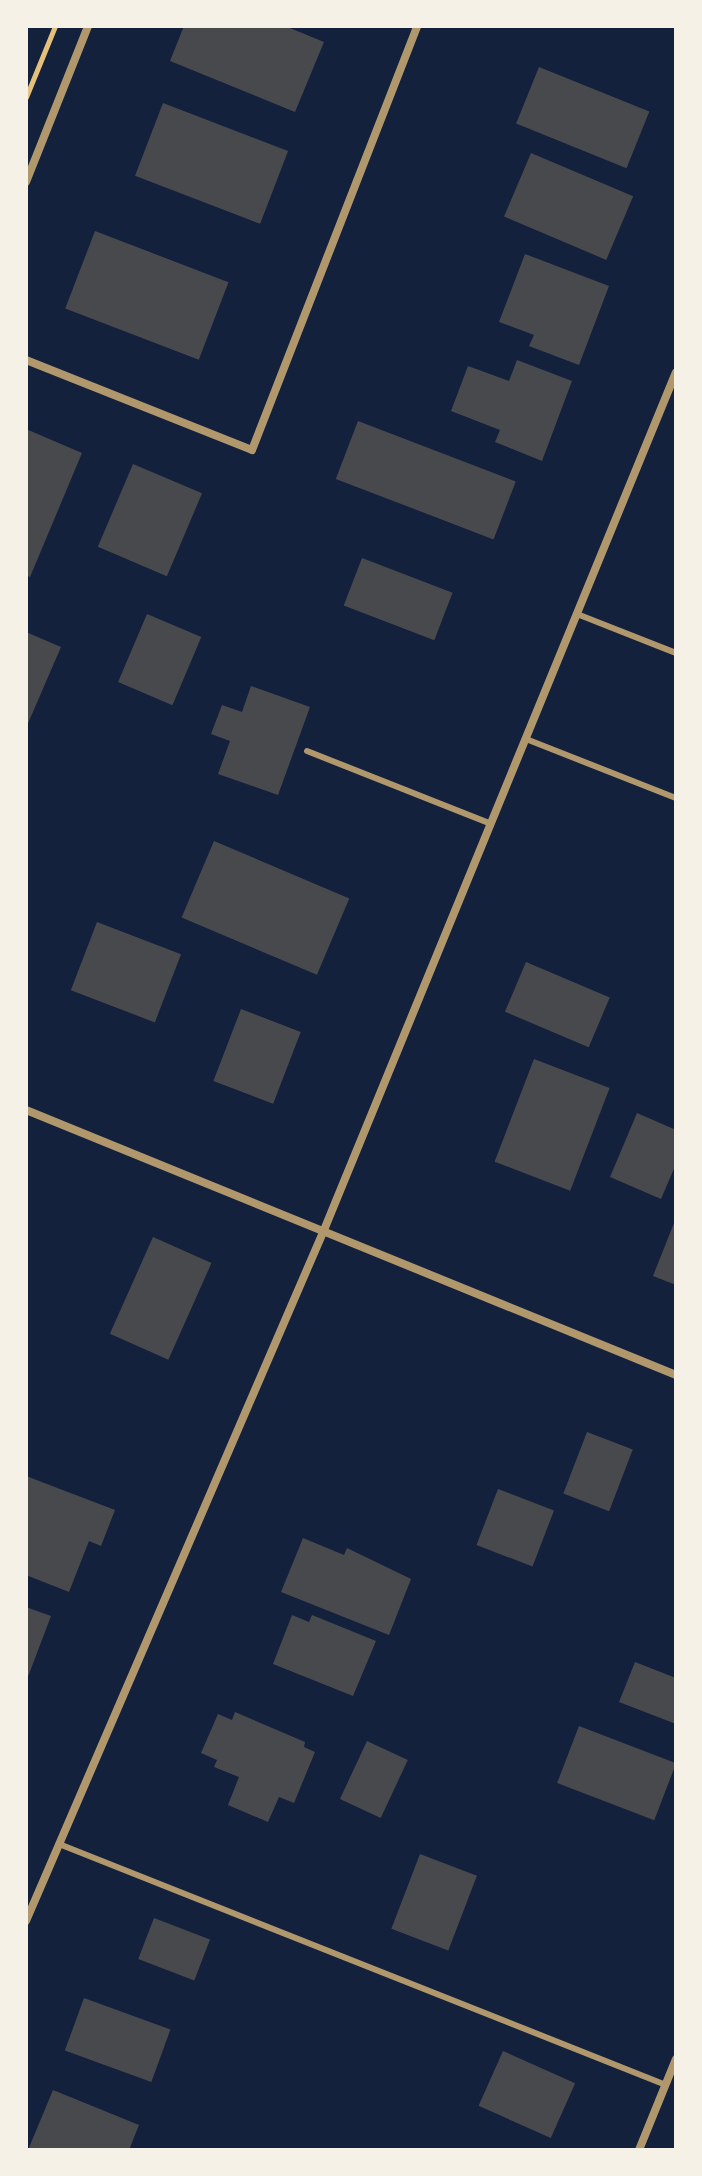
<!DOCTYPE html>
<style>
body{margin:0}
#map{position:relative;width:702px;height:2176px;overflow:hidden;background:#14213d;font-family:"Noto Sans",sans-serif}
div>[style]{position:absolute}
.building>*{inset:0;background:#48494c;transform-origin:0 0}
.path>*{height:5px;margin:-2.5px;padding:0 2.5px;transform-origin:2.5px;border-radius:2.5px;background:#e5c07b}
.service>*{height:6px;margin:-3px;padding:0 3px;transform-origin:3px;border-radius:3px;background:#b1986c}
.minor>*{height:8px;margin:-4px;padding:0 4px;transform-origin:4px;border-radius:4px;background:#b1986c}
span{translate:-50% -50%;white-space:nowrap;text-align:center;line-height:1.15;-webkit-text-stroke:6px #f6f1e7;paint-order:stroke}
.frame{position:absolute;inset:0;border:28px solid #f6f1e7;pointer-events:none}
</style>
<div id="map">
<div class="building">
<i style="clip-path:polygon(184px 26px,285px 26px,324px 42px,295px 112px,170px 61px)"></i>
<i style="left:539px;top:67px;width:119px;height:61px;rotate:22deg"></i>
<i style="left:163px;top:103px;width:134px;height:78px;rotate:21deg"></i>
<i style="left:531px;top:153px;width:111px;height:69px;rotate:23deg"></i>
<i style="left:95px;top:231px;width:143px;height:83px;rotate:21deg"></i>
<i style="clip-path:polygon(525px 254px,609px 286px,579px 365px,529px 346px,534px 335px,499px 322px)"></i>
<i style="clip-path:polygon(517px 360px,572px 381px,542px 461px,495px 442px,500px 430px,451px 411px,468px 366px,509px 381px)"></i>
<i style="left:358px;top:421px;width:169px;height:62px;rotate:21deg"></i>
<i style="clip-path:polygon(26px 429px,82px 453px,30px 577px,26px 575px)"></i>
<i style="left:133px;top:464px;width:75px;height:90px;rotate:23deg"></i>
<i style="left:362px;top:558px;width:97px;height:51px;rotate:21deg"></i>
<i style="left:147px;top:614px;width:59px;height:74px;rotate:23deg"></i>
<i style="clip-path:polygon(26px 632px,61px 647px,26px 728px)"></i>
<i style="clip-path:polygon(251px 686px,310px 707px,278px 795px,218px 774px,230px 741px,211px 734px,222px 705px,242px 712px)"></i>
<i style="left:214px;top:841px;width:147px;height:83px;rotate:23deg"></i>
<i style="left:97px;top:922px;width:90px;height:73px;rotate:21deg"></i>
<i style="left:526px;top:962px;width:91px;height:54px;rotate:23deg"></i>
<i style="left:241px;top:1009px;width:64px;height:77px;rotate:21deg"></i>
<i style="left:534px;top:1059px;width:81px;height:110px;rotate:21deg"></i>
<i style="clip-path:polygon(637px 1113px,676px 1130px,676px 1164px,661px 1199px,610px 1177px)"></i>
<i style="clip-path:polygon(676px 1218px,676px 1285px,653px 1276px)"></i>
<i style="left:153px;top:1237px;width:64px;height:106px;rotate:24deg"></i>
<i style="left:587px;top:1432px;width:49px;height:66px;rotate:21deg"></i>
<i style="clip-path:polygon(26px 1476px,115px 1510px,101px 1546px,89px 1541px,69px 1592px,26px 1575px)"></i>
<i style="left:498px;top:1489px;width:60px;height:60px;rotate:21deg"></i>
<i style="clip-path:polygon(303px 1538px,344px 1555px,347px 1548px,411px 1579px,389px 1635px,281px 1592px)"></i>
<i style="clip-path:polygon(26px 1607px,51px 1616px,26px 1682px)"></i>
<i style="clip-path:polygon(292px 1615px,309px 1622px,312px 1615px,376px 1641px,353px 1696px,273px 1664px)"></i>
<i style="clip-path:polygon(635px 1662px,676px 1678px,676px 1724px,619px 1702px)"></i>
<i style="clip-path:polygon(235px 1712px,305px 1742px,304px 1747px,315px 1752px,294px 1803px,279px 1797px,268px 1822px,228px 1805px,239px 1777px,214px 1767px,217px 1760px,201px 1753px,218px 1714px,232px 1720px)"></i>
<i style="left:579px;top:1726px;width:104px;height:61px;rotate:21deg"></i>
<i style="left:367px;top:1741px;width:45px;height:64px;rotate:25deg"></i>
<i style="left:420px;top:1854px;width:61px;height:80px;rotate:21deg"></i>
<i style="left:154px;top:1918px;width:60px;height:44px;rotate:21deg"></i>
<i style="left:84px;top:1998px;width:92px;height:56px;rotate:20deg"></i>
<i style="left:503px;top:2051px;width:79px;height:60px;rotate:24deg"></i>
<i style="clip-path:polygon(53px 2090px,139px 2125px,129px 2150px,28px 2150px)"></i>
</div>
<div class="path">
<i style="left:26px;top:97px;width:77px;rotate:-67.8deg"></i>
</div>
<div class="service">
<i style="left:577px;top:614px;width:106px;rotate:21.5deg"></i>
<i style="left:526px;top:739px;width:161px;rotate:21.5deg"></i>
<i style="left:307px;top:751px;width:198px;rotate:21.6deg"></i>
<i style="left:59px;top:1844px;width:653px;rotate:21.65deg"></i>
</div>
<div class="minor">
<i style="left:26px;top:182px;width:168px;rotate:-68.3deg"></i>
<i style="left:26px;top:360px;width:243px;rotate:21.7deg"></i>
<i style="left:252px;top:450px;width:455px;rotate:-68.7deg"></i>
<i style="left:26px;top:1110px;width:702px;rotate:22.18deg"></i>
<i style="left:26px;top:1921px;width:753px;rotate:-66.67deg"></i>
<i style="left:324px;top:1230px;width:927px;rotate:-67.69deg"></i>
<i style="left:639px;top:2150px;width:98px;rotate:-67.9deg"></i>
</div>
<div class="frame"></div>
</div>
